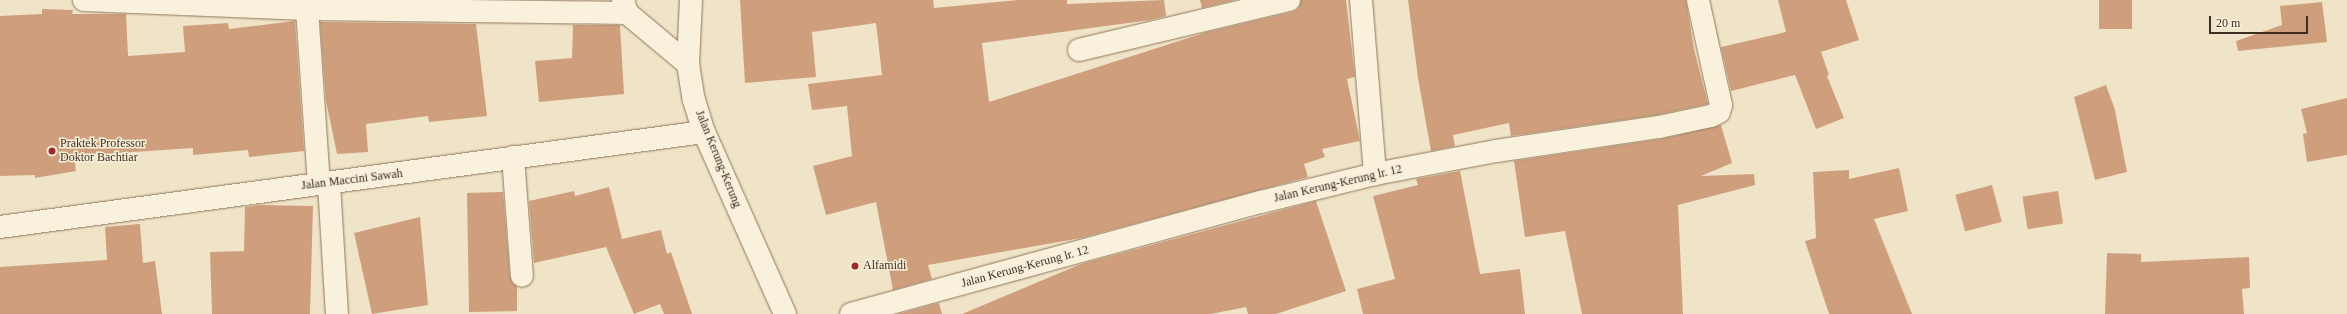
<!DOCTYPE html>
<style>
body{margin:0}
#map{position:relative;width:2347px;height:314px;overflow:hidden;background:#f0e4c8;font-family:"Times New Roman",serif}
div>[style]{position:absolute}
.building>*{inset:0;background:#cf9f7d;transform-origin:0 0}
.roads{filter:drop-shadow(0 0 1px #8d765c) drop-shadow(0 0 1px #8d765c)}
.minor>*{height:22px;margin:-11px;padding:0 11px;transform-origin:11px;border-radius:11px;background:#faf1dc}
.dots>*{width:11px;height:11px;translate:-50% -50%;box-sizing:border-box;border:2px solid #f7eed8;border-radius:50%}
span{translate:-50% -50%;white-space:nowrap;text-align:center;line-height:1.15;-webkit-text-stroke:3px #f7eed8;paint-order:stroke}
.poi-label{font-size:12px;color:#3d2e20}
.left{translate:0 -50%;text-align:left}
.street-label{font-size:12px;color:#3d2e20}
.scale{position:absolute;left:2209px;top:16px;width:99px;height:18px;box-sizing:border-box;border:2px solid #3d2e20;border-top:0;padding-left:5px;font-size:12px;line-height:14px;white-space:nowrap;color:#3d2e20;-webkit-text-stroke:3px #f7eed8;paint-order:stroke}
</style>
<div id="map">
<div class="building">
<i style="clip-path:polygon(740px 0,933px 0,934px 8px,1019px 0,1067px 0,1067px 4px,1164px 0,1166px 16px,1150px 20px,982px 43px,989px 102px,1207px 32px,1292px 12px,1298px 9px,1301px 0,1346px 0,1355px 77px,1347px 79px,1360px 141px,1322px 149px,1325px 157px,1304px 164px,1308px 177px,1081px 238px,928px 265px,932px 279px,893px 290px,876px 202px,826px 215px,813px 166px,852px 156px,847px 106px,812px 110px,808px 84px,882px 75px,876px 23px,812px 32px,816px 77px,745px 83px)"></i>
<i style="clip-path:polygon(1200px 0,1235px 0,1202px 8px)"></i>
<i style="clip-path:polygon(1408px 0,1686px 0,1694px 49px,1708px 104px,1657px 115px,1511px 136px,1509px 123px,1453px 135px,1455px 146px,1431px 151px,1418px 78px)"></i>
<i style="clip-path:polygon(1778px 0,1846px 0,1859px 40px,1821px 52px,1829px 75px,1827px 76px,1844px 118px,1816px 129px,1795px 75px,1731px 91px,1721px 47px,1786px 32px)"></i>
<i style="left:2099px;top:0;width:33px;height:29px"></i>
<i style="clip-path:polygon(2322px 2px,2327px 42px,2238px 51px,2236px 41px,2282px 25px,2280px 6px)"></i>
<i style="clip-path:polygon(42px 9px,73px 10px,72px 14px,126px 14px,128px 56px,185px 52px,183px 26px,228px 23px,229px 29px,295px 21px,304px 151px,249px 157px,248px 150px,193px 155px,193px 148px,74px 156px,76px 171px,35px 178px,35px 175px,0 176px,0 16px,42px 14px)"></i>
<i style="clip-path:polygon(320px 22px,476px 24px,487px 116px,429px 122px,428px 116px,366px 124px,368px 152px,337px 154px,326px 101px)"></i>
<i style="clip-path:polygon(573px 25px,620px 25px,624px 94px,539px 102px,535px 61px,572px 58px)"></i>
<i style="clip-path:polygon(2106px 85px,2115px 110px,2127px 172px,2095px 180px,2074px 97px)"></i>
<i style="clip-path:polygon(2347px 98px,2347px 155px,2307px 162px,2303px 134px,2307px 133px,2301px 109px)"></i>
<i style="clip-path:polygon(1721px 125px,1732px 163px,1701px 176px,1754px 174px,1755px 185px,1678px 205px,1683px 314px,1582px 314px,1565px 231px,1525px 237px,1514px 161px,1661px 139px)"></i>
<i style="clip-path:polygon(1899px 168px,1908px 211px,1874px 219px,1912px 314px,1829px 314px,1805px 241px,1816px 238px,1813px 172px,1849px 170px,1849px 179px)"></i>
<i style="clip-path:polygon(1460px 171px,1480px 274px,1520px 269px,1525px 314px,1363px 314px,1357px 289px,1395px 279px,1373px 196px,1418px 185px,1416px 179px)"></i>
<i style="left:1992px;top:185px;width:38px;height:38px;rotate:75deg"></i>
<i style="clip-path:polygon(609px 187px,622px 239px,661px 230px,667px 254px,671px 252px,692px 314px,664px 314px,660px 304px,634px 314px,606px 247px,534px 263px,529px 201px,574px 191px,575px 196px)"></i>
<i style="left:2058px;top:191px;width:33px;height:36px;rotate:81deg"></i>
<i style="clip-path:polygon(503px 192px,510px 277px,517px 287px,517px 311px,469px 312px,467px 193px)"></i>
<i style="clip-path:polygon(1316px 201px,1346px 291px,1276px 314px,1248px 314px,1246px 307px,1211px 314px,962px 314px,1081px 264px)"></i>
<i style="clip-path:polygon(259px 205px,313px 206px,310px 314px,212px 314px,210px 252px,244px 251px,245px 207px)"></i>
<i style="clip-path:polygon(420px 217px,428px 305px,372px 314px,354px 233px)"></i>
<i style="clip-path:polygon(140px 224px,143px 263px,155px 261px,162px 314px,0 314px,0 267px,107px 260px,105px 227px)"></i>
<i style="clip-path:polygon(2107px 253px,2141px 254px,2141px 262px,2249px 257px,2250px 288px,2242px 289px,2244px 314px,2105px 314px)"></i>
<i style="clip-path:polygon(939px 303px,942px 314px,898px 314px)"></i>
</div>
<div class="roads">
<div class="minor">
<i style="left:84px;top:0;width:223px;rotate:2.3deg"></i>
<i style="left:307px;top:9px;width:320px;rotate:0.7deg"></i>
<i style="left:623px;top:0;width:14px;rotate:73deg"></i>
<i style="left:627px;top:13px;width:80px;rotate:39.9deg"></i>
<i style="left:691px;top:0;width:64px;rotate:92.7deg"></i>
<i style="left:688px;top:64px;width:36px;rotate:81deg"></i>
<i style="left:694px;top:100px;width:34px;rotate:73deg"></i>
<i style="left:704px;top:132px;width:199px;rotate:66deg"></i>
<i style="left:1361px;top:0;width:175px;rotate:85.4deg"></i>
<i style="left:307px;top:9px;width:175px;rotate:86.1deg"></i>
<i style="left:1079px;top:50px;width:216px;rotate:-13.4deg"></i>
<i style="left:513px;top:157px;width:119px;rotate:85.7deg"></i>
<i style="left:329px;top:184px;width:130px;rotate:86.5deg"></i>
<i style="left:0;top:227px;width:710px;rotate:-7.69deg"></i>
<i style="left:851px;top:314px;width:425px;rotate:-15.3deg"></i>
<i style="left:1261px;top:202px;width:117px;rotate:-13.8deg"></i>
<i style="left:1375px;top:174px;width:123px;rotate:-10.8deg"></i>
<i style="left:1496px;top:151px;width:165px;rotate:-8.4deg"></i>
<i style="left:1659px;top:127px;width:53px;rotate:-11.9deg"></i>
<i style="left:1711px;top:116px;width:9px;rotate:-27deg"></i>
<i style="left:1719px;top:112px;width:7px;rotate:-74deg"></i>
<i style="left:1721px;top:105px;width:107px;rotate:-102.4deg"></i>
</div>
</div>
<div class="dots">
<i style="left:52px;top:151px;background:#9e2a2b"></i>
<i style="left:855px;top:266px;background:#9e2a2b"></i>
</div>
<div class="poi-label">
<span class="left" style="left:60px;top:151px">Praktek Professor<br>Doktor Bachtiar</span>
<span class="left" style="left:863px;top:266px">Alfamidi</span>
</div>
<div class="street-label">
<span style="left:718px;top:159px;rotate:68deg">Jalan Kerung-Kerung</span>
<span style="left:352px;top:180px;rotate:-7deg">Jalan Maccini Sawah</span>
<span style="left:1338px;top:184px;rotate:-13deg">Jalan Kerung-Kerung lr. 12</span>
<span style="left:1025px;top:267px;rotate:-15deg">Jalan Kerung-Kerung lr. 12</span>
</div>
<div class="scale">20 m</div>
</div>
